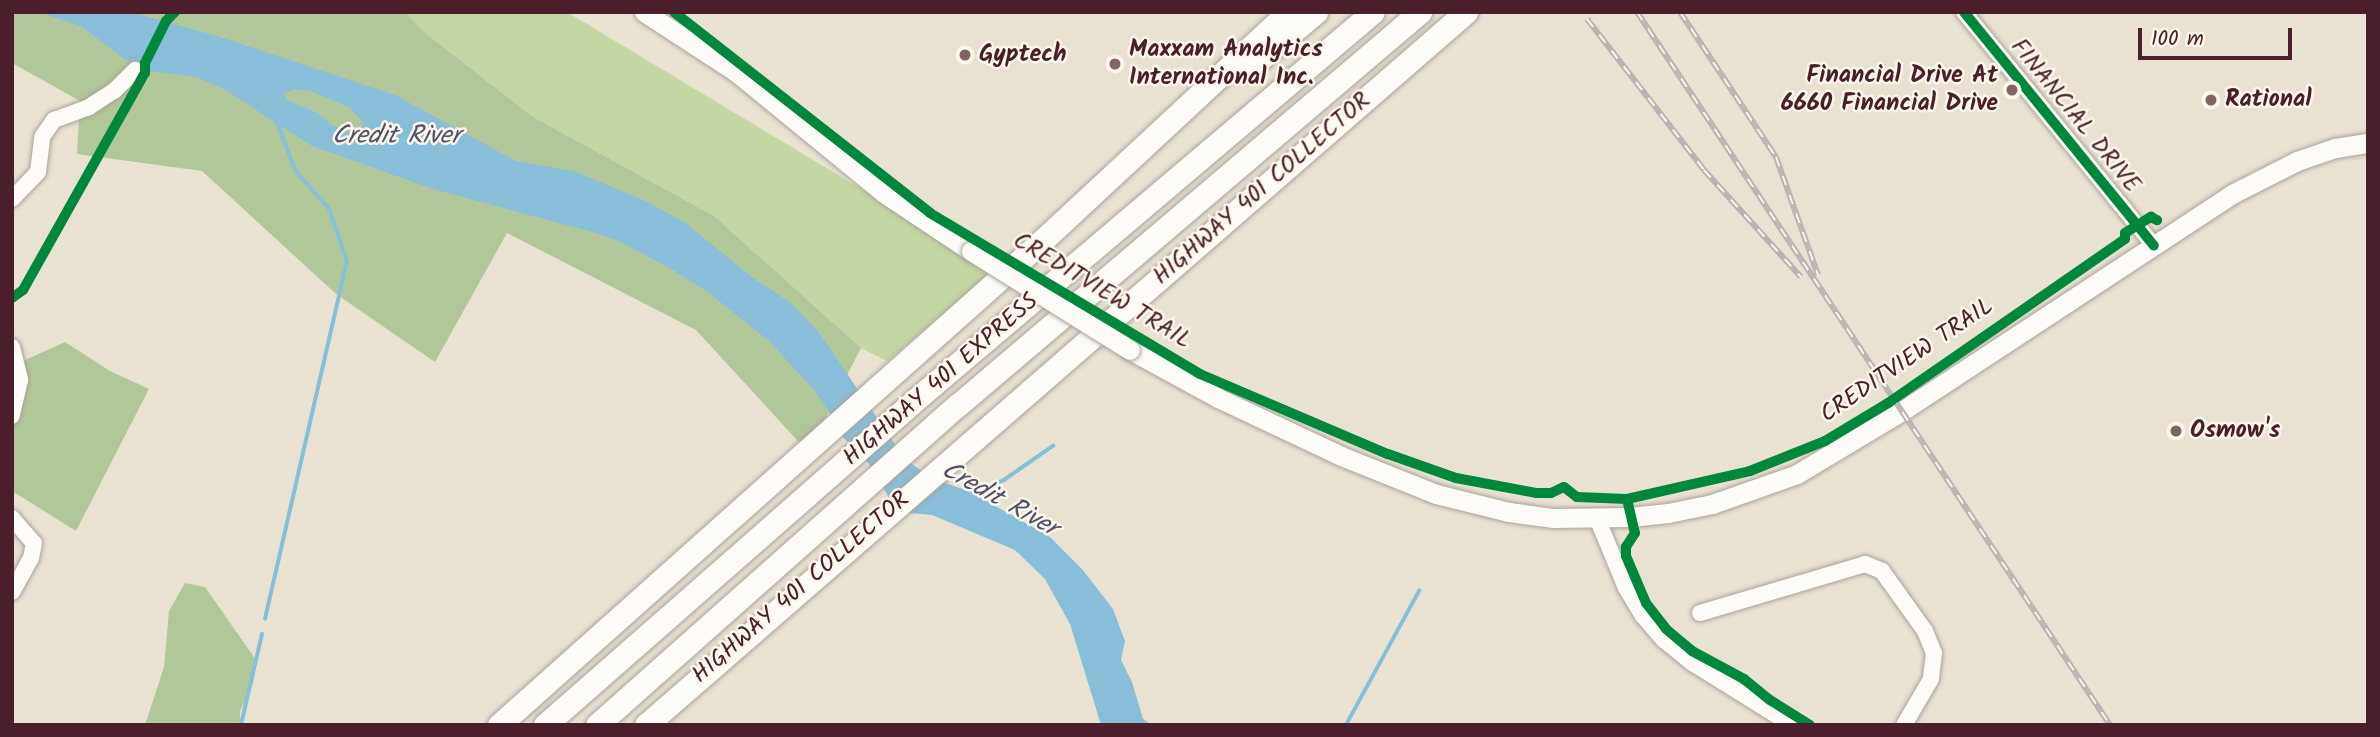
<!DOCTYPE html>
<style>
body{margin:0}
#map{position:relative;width:2380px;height:737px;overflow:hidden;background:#e9e2d3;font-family:Kalam,sans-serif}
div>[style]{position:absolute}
.green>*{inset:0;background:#c4d7a2}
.forest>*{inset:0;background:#b1c799}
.water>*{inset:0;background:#89bed8}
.stream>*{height:3.5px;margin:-1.75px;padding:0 1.75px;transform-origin:1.75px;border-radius:1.75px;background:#89bed8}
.roads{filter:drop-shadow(0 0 2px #aba29b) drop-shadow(0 0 2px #aba29b)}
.minor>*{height:16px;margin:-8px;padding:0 8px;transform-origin:8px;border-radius:8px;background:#fcfbf8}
.major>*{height:19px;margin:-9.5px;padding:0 9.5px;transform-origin:9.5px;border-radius:9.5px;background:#fcfbf8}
.highway>*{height:23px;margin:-11.5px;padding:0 11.5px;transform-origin:11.5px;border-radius:11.5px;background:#fcfbf8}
.rail>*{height:6px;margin-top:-3px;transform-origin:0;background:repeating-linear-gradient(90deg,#fbf7ec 0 10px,#b9b3b3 0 20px);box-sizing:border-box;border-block:2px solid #b9b3b3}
.bridges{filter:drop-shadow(0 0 2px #aba29b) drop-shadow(0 0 2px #aba29b)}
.major-bridge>*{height:19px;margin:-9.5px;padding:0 9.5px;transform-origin:9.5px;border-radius:9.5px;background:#fcfbf8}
.cycleway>*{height:10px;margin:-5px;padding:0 5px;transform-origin:5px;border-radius:5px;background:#00873e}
.dots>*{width:19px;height:19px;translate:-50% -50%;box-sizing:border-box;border:4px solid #fbf7ec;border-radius:50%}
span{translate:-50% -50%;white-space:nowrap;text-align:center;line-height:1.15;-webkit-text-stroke:5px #fbf7ec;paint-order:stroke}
.poi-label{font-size:24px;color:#4a1f2b;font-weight:700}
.left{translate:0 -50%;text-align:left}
.right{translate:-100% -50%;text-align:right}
.street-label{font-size:24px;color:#4a1f2b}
.water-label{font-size:26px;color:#525168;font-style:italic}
.frame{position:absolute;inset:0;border:14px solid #4a1f2b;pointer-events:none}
.scale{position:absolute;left:2138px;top:28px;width:154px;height:32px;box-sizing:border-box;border:4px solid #4a1f2b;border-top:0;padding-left:9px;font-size:21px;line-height:24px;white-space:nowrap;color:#4a1f2b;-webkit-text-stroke:5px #fbf7ec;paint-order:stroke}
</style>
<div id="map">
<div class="green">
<i style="clip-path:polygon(405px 12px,567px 12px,996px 270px,887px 361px,861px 348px,714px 216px,533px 117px,424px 32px)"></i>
</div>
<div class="forest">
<i style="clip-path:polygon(12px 12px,405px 12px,424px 32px,533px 117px,714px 216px,861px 348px,808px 452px,696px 330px,507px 233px,435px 362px,336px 294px,202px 171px,77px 154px,80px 101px,12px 63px)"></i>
<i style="clip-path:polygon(65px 342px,110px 371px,149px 389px,76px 531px,12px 491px,12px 366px)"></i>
<i style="clip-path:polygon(185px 583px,205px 587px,256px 660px,253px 683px,240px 711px,240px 725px,145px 725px,164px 667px,169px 611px)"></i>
</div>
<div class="water">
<i style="clip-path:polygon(evenodd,39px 12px,131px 12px,217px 36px,397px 96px,516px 161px,573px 171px,646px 201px,687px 224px,753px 278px,791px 303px,818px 331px,905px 459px,933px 479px,969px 491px,1050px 537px,1082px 569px,1113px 609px,1125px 641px,1121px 660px,1132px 682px,1143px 719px,1152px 725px,1101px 725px,1070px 624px,1045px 579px,1015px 550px,932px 515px,909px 513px,891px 501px,869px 464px,838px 432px,836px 422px,814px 390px,769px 341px,709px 293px,673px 270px,621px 242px,596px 233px,433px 189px,312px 146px,227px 91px,197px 77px,151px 71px,124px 59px,81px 26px,39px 12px,296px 89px,313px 92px,349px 107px,361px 120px,362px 126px,358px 132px,351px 133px,330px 124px,318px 113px,289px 101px,283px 94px,296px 89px)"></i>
</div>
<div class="stream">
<i style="left:968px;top:494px;width:39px;rotate:-21deg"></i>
<i style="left:1004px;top:480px;width:60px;rotate:-34.8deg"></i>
<i style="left:265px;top:619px;width:366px;rotate:-77.1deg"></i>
<i style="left:347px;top:262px;width:56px;rotate:-108.8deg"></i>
<i style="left:329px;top:209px;width:50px;rotate:-131.7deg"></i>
<i style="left:296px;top:172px;width:53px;rotate:-111.2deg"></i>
<i style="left:241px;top:725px;width:93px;rotate:-77deg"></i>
<i style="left:1346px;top:725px;width:153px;rotate:-61.4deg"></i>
</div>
<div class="roads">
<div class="minor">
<i style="left:1964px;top:12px;width:301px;rotate:50.9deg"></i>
<i style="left:12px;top:199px;width:37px;rotate:-46deg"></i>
<i style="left:38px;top:172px;width:35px;rotate:-83deg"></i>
<i style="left:42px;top:137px;width:21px;rotate:-55deg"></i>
<i style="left:54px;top:120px;width:37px;rotate:-20deg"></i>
<i style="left:89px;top:107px;width:30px;rotate:-33deg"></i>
<i style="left:114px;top:91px;width:30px;rotate:-45deg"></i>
<i style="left:12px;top:347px;width:34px;rotate:76deg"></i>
<i style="left:20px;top:380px;width:37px;rotate:103deg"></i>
<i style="left:12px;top:518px;width:33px;rotate:49deg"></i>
<i style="left:34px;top:543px;width:15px;rotate:101deg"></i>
<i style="left:31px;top:558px;width:39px;rotate:119deg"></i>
<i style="left:1597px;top:518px;width:76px;rotate:67.5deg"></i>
<i style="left:1626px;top:588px;width:33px;rotate:59deg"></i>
<i style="left:1643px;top:616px;width:32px;rotate:49deg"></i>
<i style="left:1664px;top:640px;width:38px;rotate:39deg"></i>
<i style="left:1694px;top:664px;width:115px;rotate:31.9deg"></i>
<i style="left:1700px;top:613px;width:172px;rotate:-16.5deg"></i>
<i style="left:1865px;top:564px;width:18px;rotate:22deg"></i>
<i style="left:1882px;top:571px;width:74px;rotate:54.4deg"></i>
<i style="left:1925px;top:631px;width:24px;rotate:68deg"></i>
<i style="left:1934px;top:653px;width:26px;rotate:97deg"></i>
<i style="left:1931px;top:679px;width:53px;rotate:120.4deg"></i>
</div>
<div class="major">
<i style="left:644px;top:12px;width:110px;rotate:33.1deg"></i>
<i style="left:736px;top:72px;width:191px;rotate:39.3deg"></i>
<i style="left:884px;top:193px;width:105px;rotate:33.7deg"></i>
<i style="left:1130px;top:350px;width:100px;rotate:28.6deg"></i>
<i style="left:1218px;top:398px;width:136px;rotate:25.2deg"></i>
<i style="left:1341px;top:456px;width:102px;rotate:21.8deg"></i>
<i style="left:1436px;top:494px;width:75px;rotate:13.9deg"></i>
<i style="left:1509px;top:512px;width:43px;rotate:7.9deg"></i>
<i style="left:1552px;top:518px;width:78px;rotate:-0.7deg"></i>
<i style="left:1630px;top:517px;width:38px;rotate:-6deg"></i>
<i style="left:1668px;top:513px;width:45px;rotate:-11.6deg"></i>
<i style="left:1712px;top:504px;width:90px;rotate:-19.4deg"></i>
<i style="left:1797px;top:474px;width:122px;rotate:-31deg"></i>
<i style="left:1902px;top:411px;width:395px;rotate:-33.3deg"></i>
<i style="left:2232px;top:194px;width:73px;rotate:-26.9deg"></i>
<i style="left:2297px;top:161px;width:40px;rotate:-18.9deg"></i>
<i style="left:2335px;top:148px;width:33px;rotate:-9deg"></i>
</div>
<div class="highway">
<i style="left:1248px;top:69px;width:89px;rotate:-40deg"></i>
<i style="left:499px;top:725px;width:730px;rotate:-41.72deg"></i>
<i style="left:1044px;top:239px;width:333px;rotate:-42.9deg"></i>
<i style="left:545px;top:725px;width:500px;rotate:-41.27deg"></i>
<i style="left:921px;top:395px;width:592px;rotate:-40.28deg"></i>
<i style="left:597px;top:725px;width:482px;rotate:-41.6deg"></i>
<i style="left:958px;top:405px;width:607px;rotate:-40.39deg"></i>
<i style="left:646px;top:725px;width:1087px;rotate:-41.01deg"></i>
</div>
</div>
<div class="rail">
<i style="left:1637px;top:12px;width:856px;rotate:56.44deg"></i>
<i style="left:1680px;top:12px;width:174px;rotate:56.5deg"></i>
<i style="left:1776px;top:157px;width:125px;rotate:70.4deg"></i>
<i style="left:1587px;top:19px;width:191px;rotate:52.2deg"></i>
<i style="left:1704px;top:170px;width:144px;rotate:47.8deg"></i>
</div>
<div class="bridges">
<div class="major-bridge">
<i style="left:971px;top:251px;width:187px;rotate:31.9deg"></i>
</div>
</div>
<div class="cycleway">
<i style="left:674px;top:12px;width:325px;rotate:38.1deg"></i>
<i style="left:930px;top:213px;width:314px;rotate:30.8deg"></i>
<i style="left:1200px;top:374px;width:204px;rotate:23.1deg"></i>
<i style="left:1388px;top:454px;width:72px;rotate:19.4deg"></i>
<i style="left:1456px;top:478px;width:81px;rotate:10.6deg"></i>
<i style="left:1536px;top:493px;width:15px"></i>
<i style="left:1551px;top:493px;width:14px;rotate:-25deg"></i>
<i style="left:1564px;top:487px;width:16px;rotate:38deg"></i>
<i style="left:1577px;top:497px;width:50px;rotate:2.3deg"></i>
<i style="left:1627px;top:499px;width:126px;rotate:-12.8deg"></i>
<i style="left:1750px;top:471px;width:81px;rotate:-21.8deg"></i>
<i style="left:1825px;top:441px;width:74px;rotate:-31.1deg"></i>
<i style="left:1888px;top:403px;width:288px;rotate:-34.7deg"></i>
<i style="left:2125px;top:239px;width:6px;rotate:-90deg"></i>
<i style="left:2125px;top:233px;width:31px;rotate:-32deg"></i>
<i style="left:2151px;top:217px;width:7px;rotate:27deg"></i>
<i style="left:1964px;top:12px;width:301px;rotate:50.9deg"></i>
<i style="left:12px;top:298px;width:14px;rotate:-36deg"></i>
<i style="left:23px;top:290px;width:249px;rotate:-60.7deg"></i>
<i style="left:145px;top:73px;width:10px;rotate:-90deg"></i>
<i style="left:145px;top:63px;width:47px;rotate:-63.4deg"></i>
<i style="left:166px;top:21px;width:13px;rotate:-45deg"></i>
<i style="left:1627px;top:499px;width:35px;rotate:77deg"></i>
<i style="left:1635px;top:533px;width:17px;rotate:123deg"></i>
<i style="left:1626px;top:547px;width:9px;rotate:90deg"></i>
<i style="left:1626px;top:556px;width:51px;rotate:66.9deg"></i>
<i style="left:1646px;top:603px;width:33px;rotate:52deg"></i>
<i style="left:1666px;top:629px;width:34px;rotate:40deg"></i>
<i style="left:1692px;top:651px;width:59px;rotate:28.3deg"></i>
<i style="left:1744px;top:679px;width:33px;rotate:39deg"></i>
<i style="left:1770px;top:700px;width:47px;rotate:32deg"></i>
</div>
<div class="dots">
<i style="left:965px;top:55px;background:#826366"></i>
<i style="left:1115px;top:64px;background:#826366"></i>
<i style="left:2012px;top:90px;background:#826366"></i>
<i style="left:2211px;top:100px;background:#826366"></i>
<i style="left:2176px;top:431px;background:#826366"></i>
</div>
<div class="poi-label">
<span class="left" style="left:1129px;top:64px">Maxxam Analytics<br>International Inc.</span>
<span class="left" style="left:979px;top:55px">Gyptech</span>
<span class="right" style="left:1998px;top:90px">Financial Drive At<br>6660 Financial Drive</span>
<span class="left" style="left:2225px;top:100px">Rational</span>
<span class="left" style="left:2190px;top:431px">Osmow's</span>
</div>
<div class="street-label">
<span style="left:2075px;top:116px;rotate:51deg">FINANCIAL DRIVE</span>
<span style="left:1262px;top:189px;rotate:-41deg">HIGHWAY 401 COLLECTOR</span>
<span style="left:1102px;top:291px;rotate:31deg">CREDITVIEW TRAIL</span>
<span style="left:1907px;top:361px;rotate:-34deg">CREDITVIEW TRAIL</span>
<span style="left:941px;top:380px;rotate:-41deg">HIGHWAY 401 EXPRESS</span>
<span style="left:801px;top:588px;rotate:-41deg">HIGHWAY 401 COLLECTOR</span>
</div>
<div class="water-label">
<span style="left:396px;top:137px">Credit River</span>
<span style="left:999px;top:500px;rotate:29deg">Credit River</span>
</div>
<div class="frame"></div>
<div class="scale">100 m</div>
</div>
